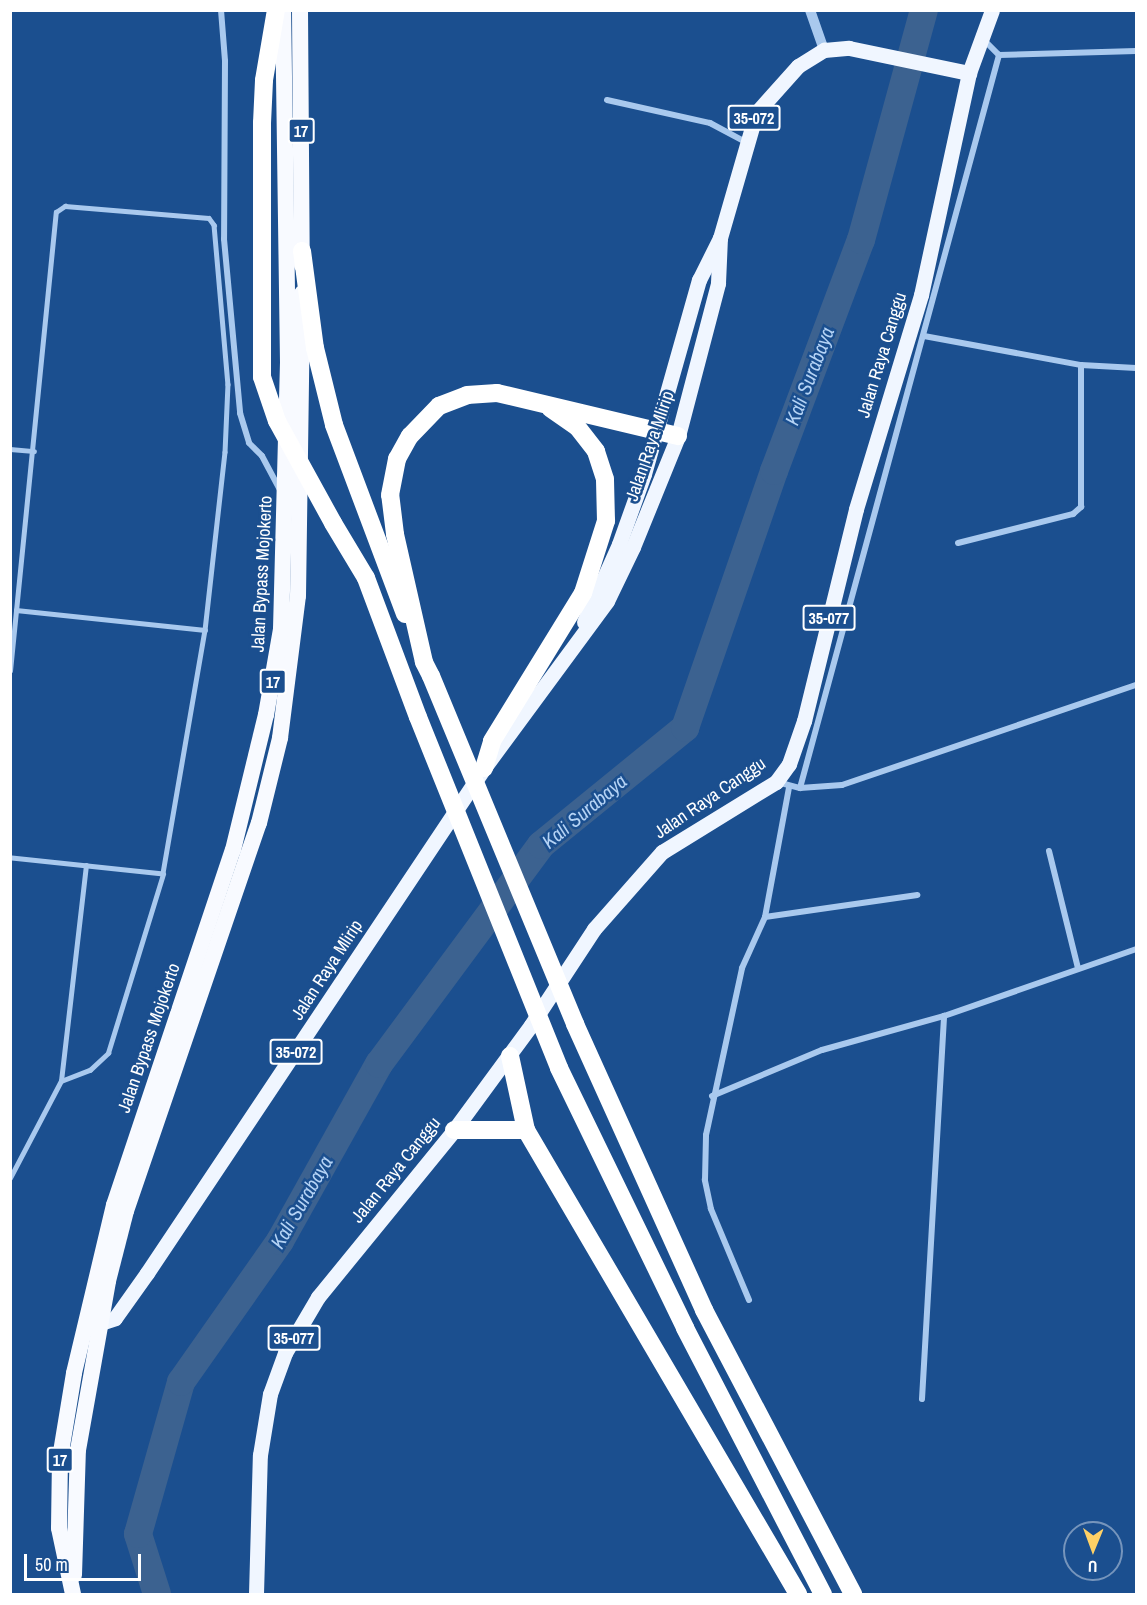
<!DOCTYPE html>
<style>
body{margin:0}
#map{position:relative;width:1147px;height:1605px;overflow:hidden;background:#1b4f8f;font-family:"Archivo Narrow",sans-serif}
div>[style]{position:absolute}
.river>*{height:28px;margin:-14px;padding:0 14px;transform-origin:14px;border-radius:14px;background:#3c6290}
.service>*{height:4.5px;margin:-2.25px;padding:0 2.25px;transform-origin:2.25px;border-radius:2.25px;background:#a9c9ee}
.minor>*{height:6px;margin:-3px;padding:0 3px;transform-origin:3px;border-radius:3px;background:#a9c9ee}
.tertiary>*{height:10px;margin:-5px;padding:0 5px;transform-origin:5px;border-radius:5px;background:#a9c9ee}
.primary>*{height:15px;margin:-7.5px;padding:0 7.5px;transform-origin:7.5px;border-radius:7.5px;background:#f0f6ff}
.trunk>*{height:16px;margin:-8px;padding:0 8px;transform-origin:8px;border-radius:8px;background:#f8faff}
.motorway>*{height:18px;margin:-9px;padding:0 9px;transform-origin:9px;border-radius:9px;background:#fff}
.motorway-bridge>*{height:18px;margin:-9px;padding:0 9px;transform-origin:9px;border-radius:9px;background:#fff}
span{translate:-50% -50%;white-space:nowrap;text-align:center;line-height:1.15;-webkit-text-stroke:5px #1b4f8f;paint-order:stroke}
.shield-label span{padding:2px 4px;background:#1b4f8f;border:2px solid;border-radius:4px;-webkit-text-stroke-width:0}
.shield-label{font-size:16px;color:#fff;font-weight:700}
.street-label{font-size:18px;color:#fff}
.water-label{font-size:20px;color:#b5d3f5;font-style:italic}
.frame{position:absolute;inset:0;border:12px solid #fff;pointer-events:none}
.north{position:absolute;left:1063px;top:1521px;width:60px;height:60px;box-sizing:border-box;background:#1b4f8f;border:2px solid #7695bc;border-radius:50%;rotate:181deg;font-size:16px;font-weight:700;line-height:24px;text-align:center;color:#fff}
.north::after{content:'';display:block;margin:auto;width:21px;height:27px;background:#ffd166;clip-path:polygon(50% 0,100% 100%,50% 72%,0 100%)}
.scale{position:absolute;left:24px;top:1554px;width:117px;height:27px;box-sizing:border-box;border:3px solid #fff;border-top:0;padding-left:8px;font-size:18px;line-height:21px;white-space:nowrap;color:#fff;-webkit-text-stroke:4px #1b4f8f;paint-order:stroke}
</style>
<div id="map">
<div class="river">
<i style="left:157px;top:1594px;width:63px;rotate:-107.6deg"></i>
<i style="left:138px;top:1534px;width:158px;rotate:-74.2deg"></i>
<i style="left:181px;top:1382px;width:172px;rotate:-54.9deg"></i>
<i style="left:280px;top:1241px;width:203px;rotate:-60.8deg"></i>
<i style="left:379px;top:1064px;width:272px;rotate:-53.5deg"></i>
<i style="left:541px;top:845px;width:186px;rotate:-39.1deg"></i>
<i style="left:685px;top:728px;width:272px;rotate:-70.9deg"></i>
<i style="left:774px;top:471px;width:247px;rotate:-69.4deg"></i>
<i style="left:861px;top:240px;width:238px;rotate:-74.7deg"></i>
</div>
<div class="service">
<i style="left:10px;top:449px;width:24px;rotate:5deg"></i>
<i style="left:16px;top:610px;width:190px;rotate:6deg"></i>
<i style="left:10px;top:671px;width:461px;rotate:-84.3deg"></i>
<i style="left:56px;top:212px;width:11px;rotate:-34deg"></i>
<i style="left:65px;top:206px;width:144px;rotate:4.8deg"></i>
<i style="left:209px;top:218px;width:9px;rotate:54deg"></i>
<i style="left:214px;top:225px;width:160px;rotate:85deg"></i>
<i style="left:228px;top:384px;width:68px;rotate:92.5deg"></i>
<i style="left:225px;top:452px;width:179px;rotate:96.4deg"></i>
<i style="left:205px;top:630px;width:248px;rotate:99.8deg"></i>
<i style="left:163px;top:874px;width:154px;rotate:-174deg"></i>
<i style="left:61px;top:1081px;width:31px;rotate:-21deg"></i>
<i style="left:90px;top:1070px;width:25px;rotate:-43deg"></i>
<i style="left:108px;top:1053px;width:187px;rotate:-72.9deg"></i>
<i style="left:10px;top:1178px;width:110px;rotate:-62.3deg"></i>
<i style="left:61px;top:1081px;width:217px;rotate:-83.4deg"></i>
</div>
<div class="minor">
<i style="left:221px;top:10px;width:51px;rotate:85.5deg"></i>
<i style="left:225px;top:61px;width:178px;rotate:90.3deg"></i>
<i style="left:224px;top:239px;width:175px;rotate:84.7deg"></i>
<i style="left:240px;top:413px;width:31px;rotate:73deg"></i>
<i style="left:249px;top:443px;width:18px;rotate:45deg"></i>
<i style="left:262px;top:456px;width:38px;rotate:62deg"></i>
<i style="left:983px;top:39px;width:23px;rotate:45deg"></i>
<i style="left:999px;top:55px;width:137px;rotate:-1.7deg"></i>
<i style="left:607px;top:100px;width:106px;rotate:12.6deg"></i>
<i style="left:710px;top:123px;width:40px;rotate:28deg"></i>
<i style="left:924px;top:336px;width:160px;rotate:10.5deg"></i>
<i style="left:1081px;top:365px;width:55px;rotate:3.1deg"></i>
<i style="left:958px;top:543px;width:119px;rotate:-14.2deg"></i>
<i style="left:1073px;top:514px;width:11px;rotate:-41deg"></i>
<i style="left:1081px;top:507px;width:142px;rotate:-90deg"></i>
<i style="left:777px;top:782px;width:24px;rotate:15deg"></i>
<i style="left:800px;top:788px;width:42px;rotate:-4.1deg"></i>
<i style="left:842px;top:785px;width:311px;rotate:-18.8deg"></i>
<i style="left:800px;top:788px;width:760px;rotate:-74.81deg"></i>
<i style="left:1049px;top:851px;width:121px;rotate:76.1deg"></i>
<i style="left:765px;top:917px;width:154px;rotate:-8.2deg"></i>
<i style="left:712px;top:1096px;width:119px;rotate:-22.7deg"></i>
<i style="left:822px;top:1050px;width:127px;rotate:-15.6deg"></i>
<i style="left:944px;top:1016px;width:203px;rotate:-19.2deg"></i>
<i style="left:749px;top:1300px;width:99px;rotate:-112.7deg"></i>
<i style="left:711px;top:1209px;width:30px;rotate:-102deg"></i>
<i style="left:705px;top:1180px;width:45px;rotate:-88.7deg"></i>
<i style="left:706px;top:1135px;width:171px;rotate:-77.8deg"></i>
<i style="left:742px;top:968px;width:56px;rotate:-65.7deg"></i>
<i style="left:765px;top:917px;width:132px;rotate:-79.5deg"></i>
<i style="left:922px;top:1399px;width:384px;rotate:-86.7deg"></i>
</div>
<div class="tertiary">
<i style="left:810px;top:10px;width:42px;rotate:70.7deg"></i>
</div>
<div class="primary">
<i style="left:584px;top:622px;width:85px;rotate:-65.8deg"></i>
<i style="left:619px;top:544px;width:74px;rotate:-70.3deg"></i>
<i style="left:644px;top:474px;width:202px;rotate:-74.2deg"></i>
<i style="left:699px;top:280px;width:47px;rotate:-63.4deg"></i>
<i style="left:720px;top:238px;width:130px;rotate:-73.9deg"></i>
<i style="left:756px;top:113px;width:63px;rotate:-48.2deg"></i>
<i style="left:798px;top:66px;width:31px;rotate:-32deg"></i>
<i style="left:824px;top:50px;width:25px;rotate:-5deg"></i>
<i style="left:849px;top:48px;width:123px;rotate:11.8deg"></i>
<i style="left:91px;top:1326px;width:25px;rotate:-18deg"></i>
<i style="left:115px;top:1318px;width:55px;rotate:-54.6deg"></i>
<i style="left:147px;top:1273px;width:607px;rotate:-56.28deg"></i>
<i style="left:484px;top:768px;width:207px;rotate:-53.6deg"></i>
<i style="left:607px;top:601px;width:60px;rotate:-64.3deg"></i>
<i style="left:633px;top:547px;width:120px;rotate:-67.9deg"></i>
<i style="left:678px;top:436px;width:158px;rotate:-75.3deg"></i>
<i style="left:718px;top:283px;width:45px;rotate:-87.5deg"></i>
<i style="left:256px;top:1594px;width:139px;rotate:-88.4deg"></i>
<i style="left:260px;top:1455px;width:62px;rotate:-80.7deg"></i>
<i style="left:270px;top:1394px;width:44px;rotate:-69.9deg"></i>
<i style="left:285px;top:1353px;width:65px;rotate:-59.5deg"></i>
<i style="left:318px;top:1297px;width:215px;rotate:-50.8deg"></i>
<i style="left:454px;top:1130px;width:130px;rotate:-53.7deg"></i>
<i style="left:531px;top:1025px;width:115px;rotate:-56.7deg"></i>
<i style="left:594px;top:929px;width:103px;rotate:-48.6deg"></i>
<i style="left:662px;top:852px;width:134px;rotate:-31.6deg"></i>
<i style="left:776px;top:782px;width:22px;rotate:-54deg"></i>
<i style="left:789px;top:764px;width:46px;rotate:-70.8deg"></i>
<i style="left:804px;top:721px;width:218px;rotate:-76.2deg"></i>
<i style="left:856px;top:509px;width:224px;rotate:-73.1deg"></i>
<i style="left:921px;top:295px;width:227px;rotate:-77.8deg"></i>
<i style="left:969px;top:73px;width:67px;rotate:-69.9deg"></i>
</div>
<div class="trunk">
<i style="left:300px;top:10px;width:255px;rotate:89.6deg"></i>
<i style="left:74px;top:1575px;width:125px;rotate:-88.2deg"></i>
<i style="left:78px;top:1450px;width:172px;rotate:-79.9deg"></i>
<i style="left:108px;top:1281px;width:72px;rotate:-75.6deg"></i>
<i style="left:126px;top:1211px;width:410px;rotate:-71.1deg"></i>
<i style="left:259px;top:823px;width:88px;rotate:-76.1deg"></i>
<i style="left:280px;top:738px;width:143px;rotate:-82.8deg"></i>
<i style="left:298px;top:596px;width:303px;rotate:-89.2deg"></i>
<i style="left:73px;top:1594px;width:67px;rotate:-102deg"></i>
<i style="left:59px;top:1528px;width:70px;rotate:-89.2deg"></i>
<i style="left:60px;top:1458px;width:86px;rotate:-80.6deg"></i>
<i style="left:74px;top:1373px;width:173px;rotate:-76.6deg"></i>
<i style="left:114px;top:1205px;width:374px;rotate:-71.5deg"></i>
<i style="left:233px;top:850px;width:139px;rotate:-76.3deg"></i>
<i style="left:266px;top:715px;width:87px;rotate:-80.1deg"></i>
<i style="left:281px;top:629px;width:266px;rotate:-88.5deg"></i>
<i style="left:288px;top:363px;width:353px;rotate:-90.8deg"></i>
</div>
<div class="motorway">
<i style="left:262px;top:123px;width:43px;rotate:-87.3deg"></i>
<i style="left:264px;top:80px;width:71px;rotate:-80.3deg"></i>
<i style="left:302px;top:251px;width:98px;rotate:82.4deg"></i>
<i style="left:315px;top:348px;width:79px;rotate:76.1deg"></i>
<i style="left:334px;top:425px;width:202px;rotate:69.4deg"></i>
<i style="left:333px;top:523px;width:64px;rotate:59deg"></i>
<i style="left:366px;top:578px;width:148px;rotate:69.5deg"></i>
<i style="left:431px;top:676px;width:16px;rotate:-117deg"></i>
<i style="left:424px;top:662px;width:131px;rotate:-102.8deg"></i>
<i style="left:395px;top:534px;width:39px;rotate:-97deg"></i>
<i style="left:390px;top:495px;width:37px;rotate:-79deg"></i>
<i style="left:397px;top:459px;width:26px;rotate:-61deg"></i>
<i style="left:410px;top:436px;width:42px;rotate:-46deg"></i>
<i style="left:439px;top:406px;width:30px;rotate:-21deg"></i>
<i style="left:467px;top:395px;width:30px;rotate:-4deg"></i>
<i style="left:497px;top:393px;width:186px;rotate:13.4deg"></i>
<i style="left:484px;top:768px;width:28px;rotate:-73deg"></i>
<i style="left:492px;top:741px;width:174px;rotate:-58.4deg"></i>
<i style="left:583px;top:593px;width:76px;rotate:-72.3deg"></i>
<i style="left:606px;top:521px;width:42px;rotate:-91.4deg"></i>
<i style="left:605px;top:479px;width:29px;rotate:-108deg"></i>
<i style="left:596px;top:451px;width:31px;rotate:-128deg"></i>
<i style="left:577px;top:427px;width:32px;rotate:-145deg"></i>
<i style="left:575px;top:1024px;width:314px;rotate:65.7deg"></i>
<i style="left:704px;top:1310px;width:321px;rotate:62.3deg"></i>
<i style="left:510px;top:1056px;width:76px;rotate:77.8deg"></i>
<i style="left:526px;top:1130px;width:538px;rotate:59.62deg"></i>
<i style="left:559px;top:1068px;width:289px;rotate:64.1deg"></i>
<i style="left:685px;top:1328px;width:300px;rotate:62.6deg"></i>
<i style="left:454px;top:1130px;width:72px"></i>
</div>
<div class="motorway-bridge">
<i style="left:262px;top:123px;width:254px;rotate:90deg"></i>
<i style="left:262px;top:377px;width:46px;rotate:71.2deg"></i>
<i style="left:277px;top:421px;width:116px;rotate:61.2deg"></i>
<i style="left:431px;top:676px;width:377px;rotate:67.5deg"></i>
<i style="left:418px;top:717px;width:378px;rotate:68.1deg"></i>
</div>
<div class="shield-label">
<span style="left:754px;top:118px">35-072</span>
<span style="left:301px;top:131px">17</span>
<span style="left:829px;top:618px">35-077</span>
<span style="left:273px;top:682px">17</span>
<span style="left:296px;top:1052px">35-072</span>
<span style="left:294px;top:1338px">35-077</span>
<span style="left:60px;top:1460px">17</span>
</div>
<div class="street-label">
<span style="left:882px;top:355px;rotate:-73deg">Jalan Raya Canggu</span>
<span style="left:650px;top:446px;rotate:-71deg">Jalan Raya Mlirip</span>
<span style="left:262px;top:574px;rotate:-87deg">Jalan Bypass Mojokerto</span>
<span style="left:710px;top:798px;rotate:-34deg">Jalan Raya Canggu</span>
<span style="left:327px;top:970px;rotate:-57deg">Jalan Raya Mlirip</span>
<span style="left:149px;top:1038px;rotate:-71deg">Jalan Bypass Mojokerto</span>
<span style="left:396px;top:1170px;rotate:-51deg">Jalan Raya Canggu</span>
</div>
<div class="water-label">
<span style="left:809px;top:376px;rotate:-69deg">Kali Surabaya</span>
<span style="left:584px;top:811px;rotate:-40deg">Kali Surabaya</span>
<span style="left:301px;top:1202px;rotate:-60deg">Kali Surabaya</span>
</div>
<div class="frame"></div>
<div class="north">U</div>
<div class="scale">50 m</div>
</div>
